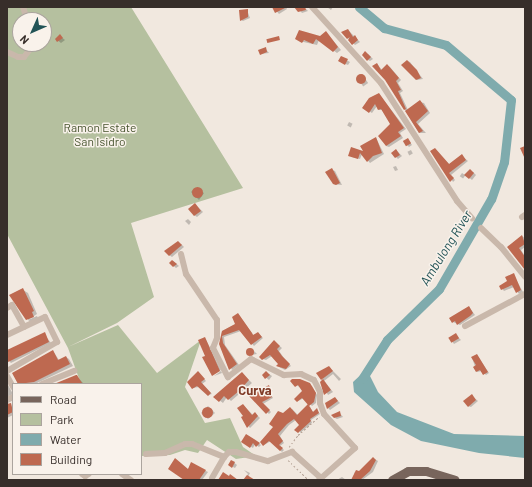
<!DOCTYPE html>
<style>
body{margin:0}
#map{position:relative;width:532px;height:487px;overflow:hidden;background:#f1e8df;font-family:Barlow,sans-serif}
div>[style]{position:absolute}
.green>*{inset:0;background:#b5c09f}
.water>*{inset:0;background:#7fabad}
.shadow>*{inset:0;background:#0003;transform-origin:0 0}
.river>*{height:9px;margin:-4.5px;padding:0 4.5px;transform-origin:4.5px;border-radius:4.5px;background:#7fabad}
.building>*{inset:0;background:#be6950;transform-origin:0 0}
.round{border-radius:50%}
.path>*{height:1px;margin-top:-0.5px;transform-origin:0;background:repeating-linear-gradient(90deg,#b5a295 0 2px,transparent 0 4px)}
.street>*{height:6px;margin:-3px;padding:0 3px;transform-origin:3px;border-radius:3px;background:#c9b8ab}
.primary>*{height:9px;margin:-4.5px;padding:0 4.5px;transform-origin:4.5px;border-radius:4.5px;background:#78655c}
span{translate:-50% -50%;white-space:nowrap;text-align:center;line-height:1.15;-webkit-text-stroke:3px #f9f2eb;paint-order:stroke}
.park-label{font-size:12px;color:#47542f}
.water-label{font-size:13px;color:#225356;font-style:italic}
.neighbourhood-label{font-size:13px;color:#813c28;font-weight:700}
.frame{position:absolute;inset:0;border:8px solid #372e2a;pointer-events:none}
.legend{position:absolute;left:12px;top:383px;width:130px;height:92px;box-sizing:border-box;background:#f9f2eb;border:1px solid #aba49e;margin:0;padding:5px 7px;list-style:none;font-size:12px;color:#372e2a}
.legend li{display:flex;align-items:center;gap:8px;height:20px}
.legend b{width:20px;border:1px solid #aba49e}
.north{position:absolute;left:12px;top:12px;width:40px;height:40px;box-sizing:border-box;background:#f9f2eb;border:1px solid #aba49e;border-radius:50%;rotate:225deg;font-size:11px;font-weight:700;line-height:16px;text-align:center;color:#372e2a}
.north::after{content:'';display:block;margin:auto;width:14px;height:18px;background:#225356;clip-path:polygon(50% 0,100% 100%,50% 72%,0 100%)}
</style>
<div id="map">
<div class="green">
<i style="clip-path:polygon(evenodd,7px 7px,131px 7px,243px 188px,131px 223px,154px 297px,117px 323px,68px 347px,118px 325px,157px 373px,201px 340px,185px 387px,205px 423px,230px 418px,243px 447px,256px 456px,236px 459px,207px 440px,198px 453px,185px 450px,170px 455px,141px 456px,141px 384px,81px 384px,68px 348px,7px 234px,7px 7px,20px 20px,44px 20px,44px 44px,20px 44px,20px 20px)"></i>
</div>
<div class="water">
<i style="clip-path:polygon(367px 369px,370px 369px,370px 376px,378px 392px,397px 412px,454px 434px,525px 436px,525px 458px,479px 453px,421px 441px,391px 425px,354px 392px,353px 382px)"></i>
</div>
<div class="shadow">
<i style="clip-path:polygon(273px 7px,286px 7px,287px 9px,279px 14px)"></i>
<i style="clip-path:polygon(297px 7px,304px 7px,308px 11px,302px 13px)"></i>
<i style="clip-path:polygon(327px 7px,333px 7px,331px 10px)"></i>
<i style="clip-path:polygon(247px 10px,250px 18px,243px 21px,241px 20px)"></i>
<i style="clip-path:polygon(348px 30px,360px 42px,355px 45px,343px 33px)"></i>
<i style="clip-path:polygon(326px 32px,341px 50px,337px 53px,319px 40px,317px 45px,299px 41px,321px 38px)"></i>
<i style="clip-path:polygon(60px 36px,65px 40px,61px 43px,56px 39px)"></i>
<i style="clip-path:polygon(265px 48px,269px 53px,260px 54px)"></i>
<i style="clip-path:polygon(368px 54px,373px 59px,370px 61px,368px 60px)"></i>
<i style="clip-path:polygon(341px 57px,350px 62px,348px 65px,339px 61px)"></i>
<i style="clip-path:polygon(407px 61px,410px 62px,423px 79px,417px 80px)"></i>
<i style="clip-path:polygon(377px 64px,382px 70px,387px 65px,390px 67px,401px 80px,398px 83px,403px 91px,400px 93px,408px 110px,420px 102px,424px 103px,430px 113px,418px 124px,426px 133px,419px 133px)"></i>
<i style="left:362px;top:74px;width:11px;height:6px;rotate:56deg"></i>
<i style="clip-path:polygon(379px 94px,406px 129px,400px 133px,403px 138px,389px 147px,386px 146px,391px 124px,383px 110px,379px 110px,377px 106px,372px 113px,364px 108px)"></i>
<i style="left:349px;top:122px;width:4px;height:4px;rotate:27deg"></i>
<i style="clip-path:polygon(376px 138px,384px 154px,370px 163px,362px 154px,360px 159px,352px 157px,352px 148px,365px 153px)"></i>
<i style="clip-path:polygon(408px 139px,412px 145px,409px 147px,407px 145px)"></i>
<i style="clip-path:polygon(435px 149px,450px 165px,462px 156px,468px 161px,451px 175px,455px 180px,453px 182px)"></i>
<i style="clip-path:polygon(396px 150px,402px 156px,398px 159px,396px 157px)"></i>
<i style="left:411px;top:150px;width:4px;height:4px;rotate:63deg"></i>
<i style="clip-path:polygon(396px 166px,398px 170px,395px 171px,393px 167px)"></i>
<i style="clip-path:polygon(332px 170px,335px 171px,342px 185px,333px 184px)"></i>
<i style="clip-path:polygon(473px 172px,476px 175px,472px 180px,466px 175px)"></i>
<i style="left:462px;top:173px;width:4px;height:4px;rotate:34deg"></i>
<i style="clip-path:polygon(195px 188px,204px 193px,199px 200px,191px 192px)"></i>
<i style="clip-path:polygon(195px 204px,203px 212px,197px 217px,194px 215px)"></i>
<i style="clip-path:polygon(188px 219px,191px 222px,189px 225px,185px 221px)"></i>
<i style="clip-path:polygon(522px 236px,525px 238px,525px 247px,521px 250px,525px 256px,525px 268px,508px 247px)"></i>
<i style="clip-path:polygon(181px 244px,184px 247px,172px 257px,169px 255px)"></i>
<i style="clip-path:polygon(173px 261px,179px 266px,176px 268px,170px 263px)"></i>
<i style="clip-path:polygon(513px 274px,523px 292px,519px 294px,514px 287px,504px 291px,500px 286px,508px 282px)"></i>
<i style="clip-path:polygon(23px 290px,28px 293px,37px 314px,28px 320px)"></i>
<i style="clip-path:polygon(469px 307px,475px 315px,460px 325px,453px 322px)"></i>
<i style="clip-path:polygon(238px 314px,254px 336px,258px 333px,263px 338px,254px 346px,241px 331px,224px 337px,225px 345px,239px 365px,232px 370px,220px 344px,222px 331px,236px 324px)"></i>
<i style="clip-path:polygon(37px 316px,39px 320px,33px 323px,28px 320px)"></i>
<i style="clip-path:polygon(44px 334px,51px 343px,11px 363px,9px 361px,7px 352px)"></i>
<i style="clip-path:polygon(456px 335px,461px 340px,454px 344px,450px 338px)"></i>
<i style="clip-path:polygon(205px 338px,221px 370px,213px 374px,206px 356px)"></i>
<i style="clip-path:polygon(276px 343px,282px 348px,279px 351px,284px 358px,291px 366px,285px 370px,277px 366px,279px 364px,272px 356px,266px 360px,263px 359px)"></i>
<i style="clip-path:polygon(250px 348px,253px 350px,257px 354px,249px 355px,246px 352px)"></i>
<i style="clip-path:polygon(53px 351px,59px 360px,66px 357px,69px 359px,73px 366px,35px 384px,19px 384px,13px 374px)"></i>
<i style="clip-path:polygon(477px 355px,489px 373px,486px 375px,482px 371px,477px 372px,472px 358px)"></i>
<i style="clip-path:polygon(329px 367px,341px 379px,339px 381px,333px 374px,324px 381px,333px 392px,328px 395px,321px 382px)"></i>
<i style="clip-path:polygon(221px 371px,222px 373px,214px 376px)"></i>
<i style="clip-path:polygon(198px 372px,206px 381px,202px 384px,212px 394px,208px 395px,199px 387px,193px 388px)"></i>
<i style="clip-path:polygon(242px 373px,252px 383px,231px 401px,227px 397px,223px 403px,215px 397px)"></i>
<i style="clip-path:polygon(269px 374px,272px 376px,269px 380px,263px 375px)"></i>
<i style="clip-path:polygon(76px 376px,84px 384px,56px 384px)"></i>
<i style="clip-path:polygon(300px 380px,312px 386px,317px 395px,316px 403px,312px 406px,304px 398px,298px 401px,304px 391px,292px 381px)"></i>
<i style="clip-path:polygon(7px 383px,13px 394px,7px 397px)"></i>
<i style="clip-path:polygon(269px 386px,273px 391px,270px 393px,273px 398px,263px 404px,271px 412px,269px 414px,250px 396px)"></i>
<i style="clip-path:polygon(472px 396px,478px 401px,471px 407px,468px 406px)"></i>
<i style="clip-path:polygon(335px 398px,340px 403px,330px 410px,328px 408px)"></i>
<i style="clip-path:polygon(11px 404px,13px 415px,7px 418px,7px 406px)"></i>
<i style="clip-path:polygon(243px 405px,253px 415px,255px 413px,260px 418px,250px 428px,242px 418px,245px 416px)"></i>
<i style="clip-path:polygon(208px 406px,215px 413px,208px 419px,201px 413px)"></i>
<i style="clip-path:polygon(310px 407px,313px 412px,317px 410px,320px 414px,311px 420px,312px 423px,300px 433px,300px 425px,296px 420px,289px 425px,280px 436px,284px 443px,280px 446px,284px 450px,282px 452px,271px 441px,264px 445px,283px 414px,292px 409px,298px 415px)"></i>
<i style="clip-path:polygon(339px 412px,343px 417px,337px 419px,335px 418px)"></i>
<i style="clip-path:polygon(247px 435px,261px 445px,259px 447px,255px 444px,253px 448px,243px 442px)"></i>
<i style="clip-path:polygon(373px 458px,378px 461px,373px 472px,362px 480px,352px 480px,357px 476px,354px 473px,357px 471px,359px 472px)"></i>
<i style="clip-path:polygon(232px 461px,237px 465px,235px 468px,229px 465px)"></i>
<i style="clip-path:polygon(191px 464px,208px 472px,202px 480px,182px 480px)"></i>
<i style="clip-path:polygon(244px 470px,250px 473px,248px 477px,254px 480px,244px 480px,248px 474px)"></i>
<i style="clip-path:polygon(342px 477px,346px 480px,337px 480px)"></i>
</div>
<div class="river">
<i style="left:359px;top:7px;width:33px;rotate:40deg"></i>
<i style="left:384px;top:28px;width:64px;rotate:15.3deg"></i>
<i style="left:446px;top:45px;width:85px;rotate:40.2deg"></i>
<i style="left:511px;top:100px;width:62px;rotate:96.4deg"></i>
<i style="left:504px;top:162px;width:39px;rotate:109deg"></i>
<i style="left:491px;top:199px;width:104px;rotate:120deg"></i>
<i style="left:439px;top:289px;width:73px;rotate:135.6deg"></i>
<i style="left:387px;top:340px;width:46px;rotate:122.7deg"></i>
</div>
<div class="building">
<i style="clip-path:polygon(272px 7px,287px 7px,275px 13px)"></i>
<i style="clip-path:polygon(294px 7px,305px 7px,306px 10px,298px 12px)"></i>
<i style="clip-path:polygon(248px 9px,248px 17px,240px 21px,239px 10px)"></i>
<i style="clip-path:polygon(348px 29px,353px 37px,355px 35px,358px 40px,352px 45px,348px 40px,350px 37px,347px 39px,341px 32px)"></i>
<i style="clip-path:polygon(299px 30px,320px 36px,326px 31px,338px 47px,333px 52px,316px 39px,313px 44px,304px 40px,302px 43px,295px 39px)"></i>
<i style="clip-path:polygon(60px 34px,63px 38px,57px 42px,55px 39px)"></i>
<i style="left:279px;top:36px;width:4px;height:13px;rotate:76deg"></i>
<i style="clip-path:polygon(266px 47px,267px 52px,260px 55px,258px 50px)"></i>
<i style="clip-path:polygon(365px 51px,371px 57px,367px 61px,362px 55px)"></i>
<i style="clip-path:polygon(341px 56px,348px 59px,345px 65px,338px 61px)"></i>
<i style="clip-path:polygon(407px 60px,417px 70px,421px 78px,416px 80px,401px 65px)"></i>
<i style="clip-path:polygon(377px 63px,381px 70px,387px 64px,399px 78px,396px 81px,401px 90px,398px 91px,406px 109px,404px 110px,385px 80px,372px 66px)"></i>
<i class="round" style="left:356px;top:74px;width:10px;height:10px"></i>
<i style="clip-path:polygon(379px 93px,404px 128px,398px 132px,401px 136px,386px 146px,378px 136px,390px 124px,381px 109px,378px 110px,375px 104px,369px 113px,362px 108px,369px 98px)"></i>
<i style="clip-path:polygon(420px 100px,428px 111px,416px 122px,423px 131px,419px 133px,405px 111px)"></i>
<i style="clip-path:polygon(376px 137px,382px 153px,373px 156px,367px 162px,360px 153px,358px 159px,348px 156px,351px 147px,363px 151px,360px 146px)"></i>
<i style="left:408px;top:138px;width:6px;height:6px;rotate:59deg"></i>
<i style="clip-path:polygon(525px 146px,525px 159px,520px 148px)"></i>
<i style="clip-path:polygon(435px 148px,449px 164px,462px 154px,466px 160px,449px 173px,454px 178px,450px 182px,430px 151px)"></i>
<i style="clip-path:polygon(396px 149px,400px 155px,395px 158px,391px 153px)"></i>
<i style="clip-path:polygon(332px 168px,340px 183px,336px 185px,333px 184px,325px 172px)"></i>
<i style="clip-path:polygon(470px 169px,474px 173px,469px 179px,464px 175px)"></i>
<i class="round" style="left:191.5px;top:186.5px;width:11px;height:11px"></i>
<i style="clip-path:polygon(195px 203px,201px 211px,194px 216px,188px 209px)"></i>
<i style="clip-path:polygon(522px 235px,525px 244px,519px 248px,525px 257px,525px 270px,507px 247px)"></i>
<i style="clip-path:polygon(178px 241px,182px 245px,169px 256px,164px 251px)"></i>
<i style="clip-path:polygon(172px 260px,177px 264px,173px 267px,169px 263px)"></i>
<i style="clip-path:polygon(514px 273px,521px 290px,516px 293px,512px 285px,501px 290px,499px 286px,507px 281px,505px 277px)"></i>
<i style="clip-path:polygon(23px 288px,34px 311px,32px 312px,34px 317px,26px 320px,9px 295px)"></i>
<i style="clip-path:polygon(469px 306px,473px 313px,470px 316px,457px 325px,455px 321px,452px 323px,449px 318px)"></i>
<i style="clip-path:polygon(238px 313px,252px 333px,253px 335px,258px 332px,262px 337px,251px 345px,239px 330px,222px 336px,223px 343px,237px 364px,229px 370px,219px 344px,222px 331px,235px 324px,232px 317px)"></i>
<i style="clip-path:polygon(45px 332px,49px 342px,8px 362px,7px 350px)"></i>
<i style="left:456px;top:333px;width:6px;height:9px;rotate:59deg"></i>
<i style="clip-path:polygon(205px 337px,220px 371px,212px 376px,202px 357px,205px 356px,198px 340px)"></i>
<i style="clip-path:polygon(274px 340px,280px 346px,277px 349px,282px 356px,290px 364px,286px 369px,276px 366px,278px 364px,270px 355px,262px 360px,259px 357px)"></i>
<i class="round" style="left:246px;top:348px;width:8px;height:8px"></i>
<i style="clip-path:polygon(53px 350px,58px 360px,66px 356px,70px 364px,34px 382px,18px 384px,12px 373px)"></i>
<i style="clip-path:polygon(477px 354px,488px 372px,483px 375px,480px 370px,476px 372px,473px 367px,476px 365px,471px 357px)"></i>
<i style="clip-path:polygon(329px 366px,333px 371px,321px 380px,316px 373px)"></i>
<i style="clip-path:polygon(198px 371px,205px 379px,201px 382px,211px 393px,208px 396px,197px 386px,192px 389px,187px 382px)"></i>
<i style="clip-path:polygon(266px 371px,270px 375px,265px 379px,262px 375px)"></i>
<i style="clip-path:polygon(242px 372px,249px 380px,239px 391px,228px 400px,224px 396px,219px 402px,213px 397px)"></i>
<i style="clip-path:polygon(77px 375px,82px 383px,54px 384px,76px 375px)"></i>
<i style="clip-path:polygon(292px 379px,300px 379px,310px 383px,316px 393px,314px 402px,309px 406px,302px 398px,297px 402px,294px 399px,302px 391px,298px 385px,295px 387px,290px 381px)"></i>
<i style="clip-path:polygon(323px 379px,331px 390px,324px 395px,320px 382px)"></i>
<i style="clip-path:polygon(269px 385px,272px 397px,262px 402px,270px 410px,266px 414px,249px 396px)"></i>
<i style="clip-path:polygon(472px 394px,476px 400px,468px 407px,463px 401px)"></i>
<i style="clip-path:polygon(335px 397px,338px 401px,327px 409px,325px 403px)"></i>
<i style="clip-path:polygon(11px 403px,13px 412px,7px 415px,7px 404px)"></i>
<i style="clip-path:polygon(243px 404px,252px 415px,255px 412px,258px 416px,247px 428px,241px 417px,243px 416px,237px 408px)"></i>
<i style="clip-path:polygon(308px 404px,313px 412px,317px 408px,319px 413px,310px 419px,311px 421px,298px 433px,294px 430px,299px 425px,294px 419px,287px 424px,278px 434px,283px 441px,279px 445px,283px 448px,280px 451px,269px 441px,263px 446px,260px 442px,273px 427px,269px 424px,278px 411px,283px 413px,290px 407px,297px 415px)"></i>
<i class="round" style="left:201.5px;top:406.5px;width:11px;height:11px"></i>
<i style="clip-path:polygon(340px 411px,341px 416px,334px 418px,331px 415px)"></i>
<i style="clip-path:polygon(246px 434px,257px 441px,260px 443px,256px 447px,253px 443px,250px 448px,241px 442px)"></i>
<i style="clip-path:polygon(373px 457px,376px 460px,370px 471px,360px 480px,351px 480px,356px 470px,359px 471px)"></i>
<i style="clip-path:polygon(175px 458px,188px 469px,191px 462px,206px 470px,199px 480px,184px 480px,168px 469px)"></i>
<i style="clip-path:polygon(231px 460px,235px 462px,232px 468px,228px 465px)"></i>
<i style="clip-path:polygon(223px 472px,229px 476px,230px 474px,238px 480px,218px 480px)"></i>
<i style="clip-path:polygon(247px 475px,255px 480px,243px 480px)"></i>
</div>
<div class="path">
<i style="left:289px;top:447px;width:15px;rotate:-53deg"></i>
<i style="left:298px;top:435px;width:28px;rotate:-41deg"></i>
<i style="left:288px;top:460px;width:29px;rotate:44deg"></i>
</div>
<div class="street">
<i style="left:23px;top:7px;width:9px;rotate:72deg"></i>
<i style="left:26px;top:16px;width:6px;rotate:39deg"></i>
<i style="left:312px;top:7px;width:103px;rotate:47.8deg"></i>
<i style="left:381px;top:83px;width:140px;rotate:57.2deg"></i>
<i style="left:457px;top:201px;width:23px;rotate:49deg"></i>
<i style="left:7px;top:52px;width:12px;rotate:24deg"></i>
<i style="left:18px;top:57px;width:6px"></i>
<i style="left:24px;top:57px;width:16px;rotate:-52deg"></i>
<i style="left:522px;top:217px;width:4px;rotate:-34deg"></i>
<i style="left:481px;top:228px;width:28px;rotate:44deg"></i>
<i style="left:501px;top:247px;width:38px;rotate:51deg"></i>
<i style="left:181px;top:254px;width:21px;rotate:76deg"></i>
<i style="left:186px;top:274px;width:55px;rotate:56deg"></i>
<i style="left:217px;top:320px;width:18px;rotate:90deg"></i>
<i style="left:217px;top:338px;width:11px;rotate:112deg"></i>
<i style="left:213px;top:348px;width:33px;rotate:63deg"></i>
<i style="left:228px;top:377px;width:29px;rotate:-38deg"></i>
<i style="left:251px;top:359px;width:37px;rotate:26deg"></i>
<i style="left:284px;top:375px;width:17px;rotate:-3deg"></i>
<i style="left:301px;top:374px;width:14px;rotate:25deg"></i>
<i style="left:314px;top:380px;width:13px;rotate:63deg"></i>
<i style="left:320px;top:392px;width:11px;rotate:90deg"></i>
<i style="left:320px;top:403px;width:12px;rotate:70deg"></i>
<i style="left:324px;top:414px;width:46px;rotate:47.6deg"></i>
<i style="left:355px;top:448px;width:48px;rotate:138.4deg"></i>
<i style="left:7px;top:308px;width:6px;rotate:-31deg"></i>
<i style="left:12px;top:305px;width:25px;rotate:61deg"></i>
<i style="left:465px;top:326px;width:68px;rotate:-28.1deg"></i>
<i style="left:7px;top:335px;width:42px;rotate:-25.3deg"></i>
<i style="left:45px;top:317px;width:28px;rotate:64deg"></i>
<i style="left:57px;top:342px;width:58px;rotate:149.9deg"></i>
<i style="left:7px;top:376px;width:13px;rotate:61deg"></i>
<i style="left:42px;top:384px;width:35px;rotate:-22deg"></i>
<i style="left:7px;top:400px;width:7px;rotate:-27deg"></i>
<i style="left:146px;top:454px;width:19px;rotate:-3deg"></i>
<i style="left:165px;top:453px;width:22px;rotate:-24deg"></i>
<i style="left:185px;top:444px;width:7px"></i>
<i style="left:192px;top:444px;width:35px;rotate:22deg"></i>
<i style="left:82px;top:474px;width:4px;rotate:34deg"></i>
<i style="left:85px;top:476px;width:4px;rotate:-27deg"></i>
<i style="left:122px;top:474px;width:11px;rotate:34deg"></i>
<i style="left:212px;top:478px;width:24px;rotate:-60deg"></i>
<i style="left:224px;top:457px;width:7px;rotate:-45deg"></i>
<i style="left:229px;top:452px;width:7px"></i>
<i style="left:236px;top:452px;width:33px;rotate:16deg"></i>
<i style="left:268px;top:461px;width:26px;rotate:-21deg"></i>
<i style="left:292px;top:452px;width:39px;rotate:42deg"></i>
</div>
<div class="primary">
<i style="left:392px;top:480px;width:18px;rotate:-29deg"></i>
<i style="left:408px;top:471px;width:18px"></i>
<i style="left:426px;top:471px;width:30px;rotate:17deg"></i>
</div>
<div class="park-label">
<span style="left:100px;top:135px">Ramon Estate<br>San Isidro</span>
</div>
<div class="water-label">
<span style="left:446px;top:248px;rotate:-58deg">Ambulong River</span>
</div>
<div class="neighbourhood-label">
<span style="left:255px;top:390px">Curva</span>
</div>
<div class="frame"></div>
<ul class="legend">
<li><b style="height:5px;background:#78655c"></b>Road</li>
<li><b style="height:11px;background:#b5c09f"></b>Park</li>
<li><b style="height:11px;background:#7fabad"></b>Water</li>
<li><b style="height:11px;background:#be6950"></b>Building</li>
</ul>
<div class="north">N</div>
</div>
